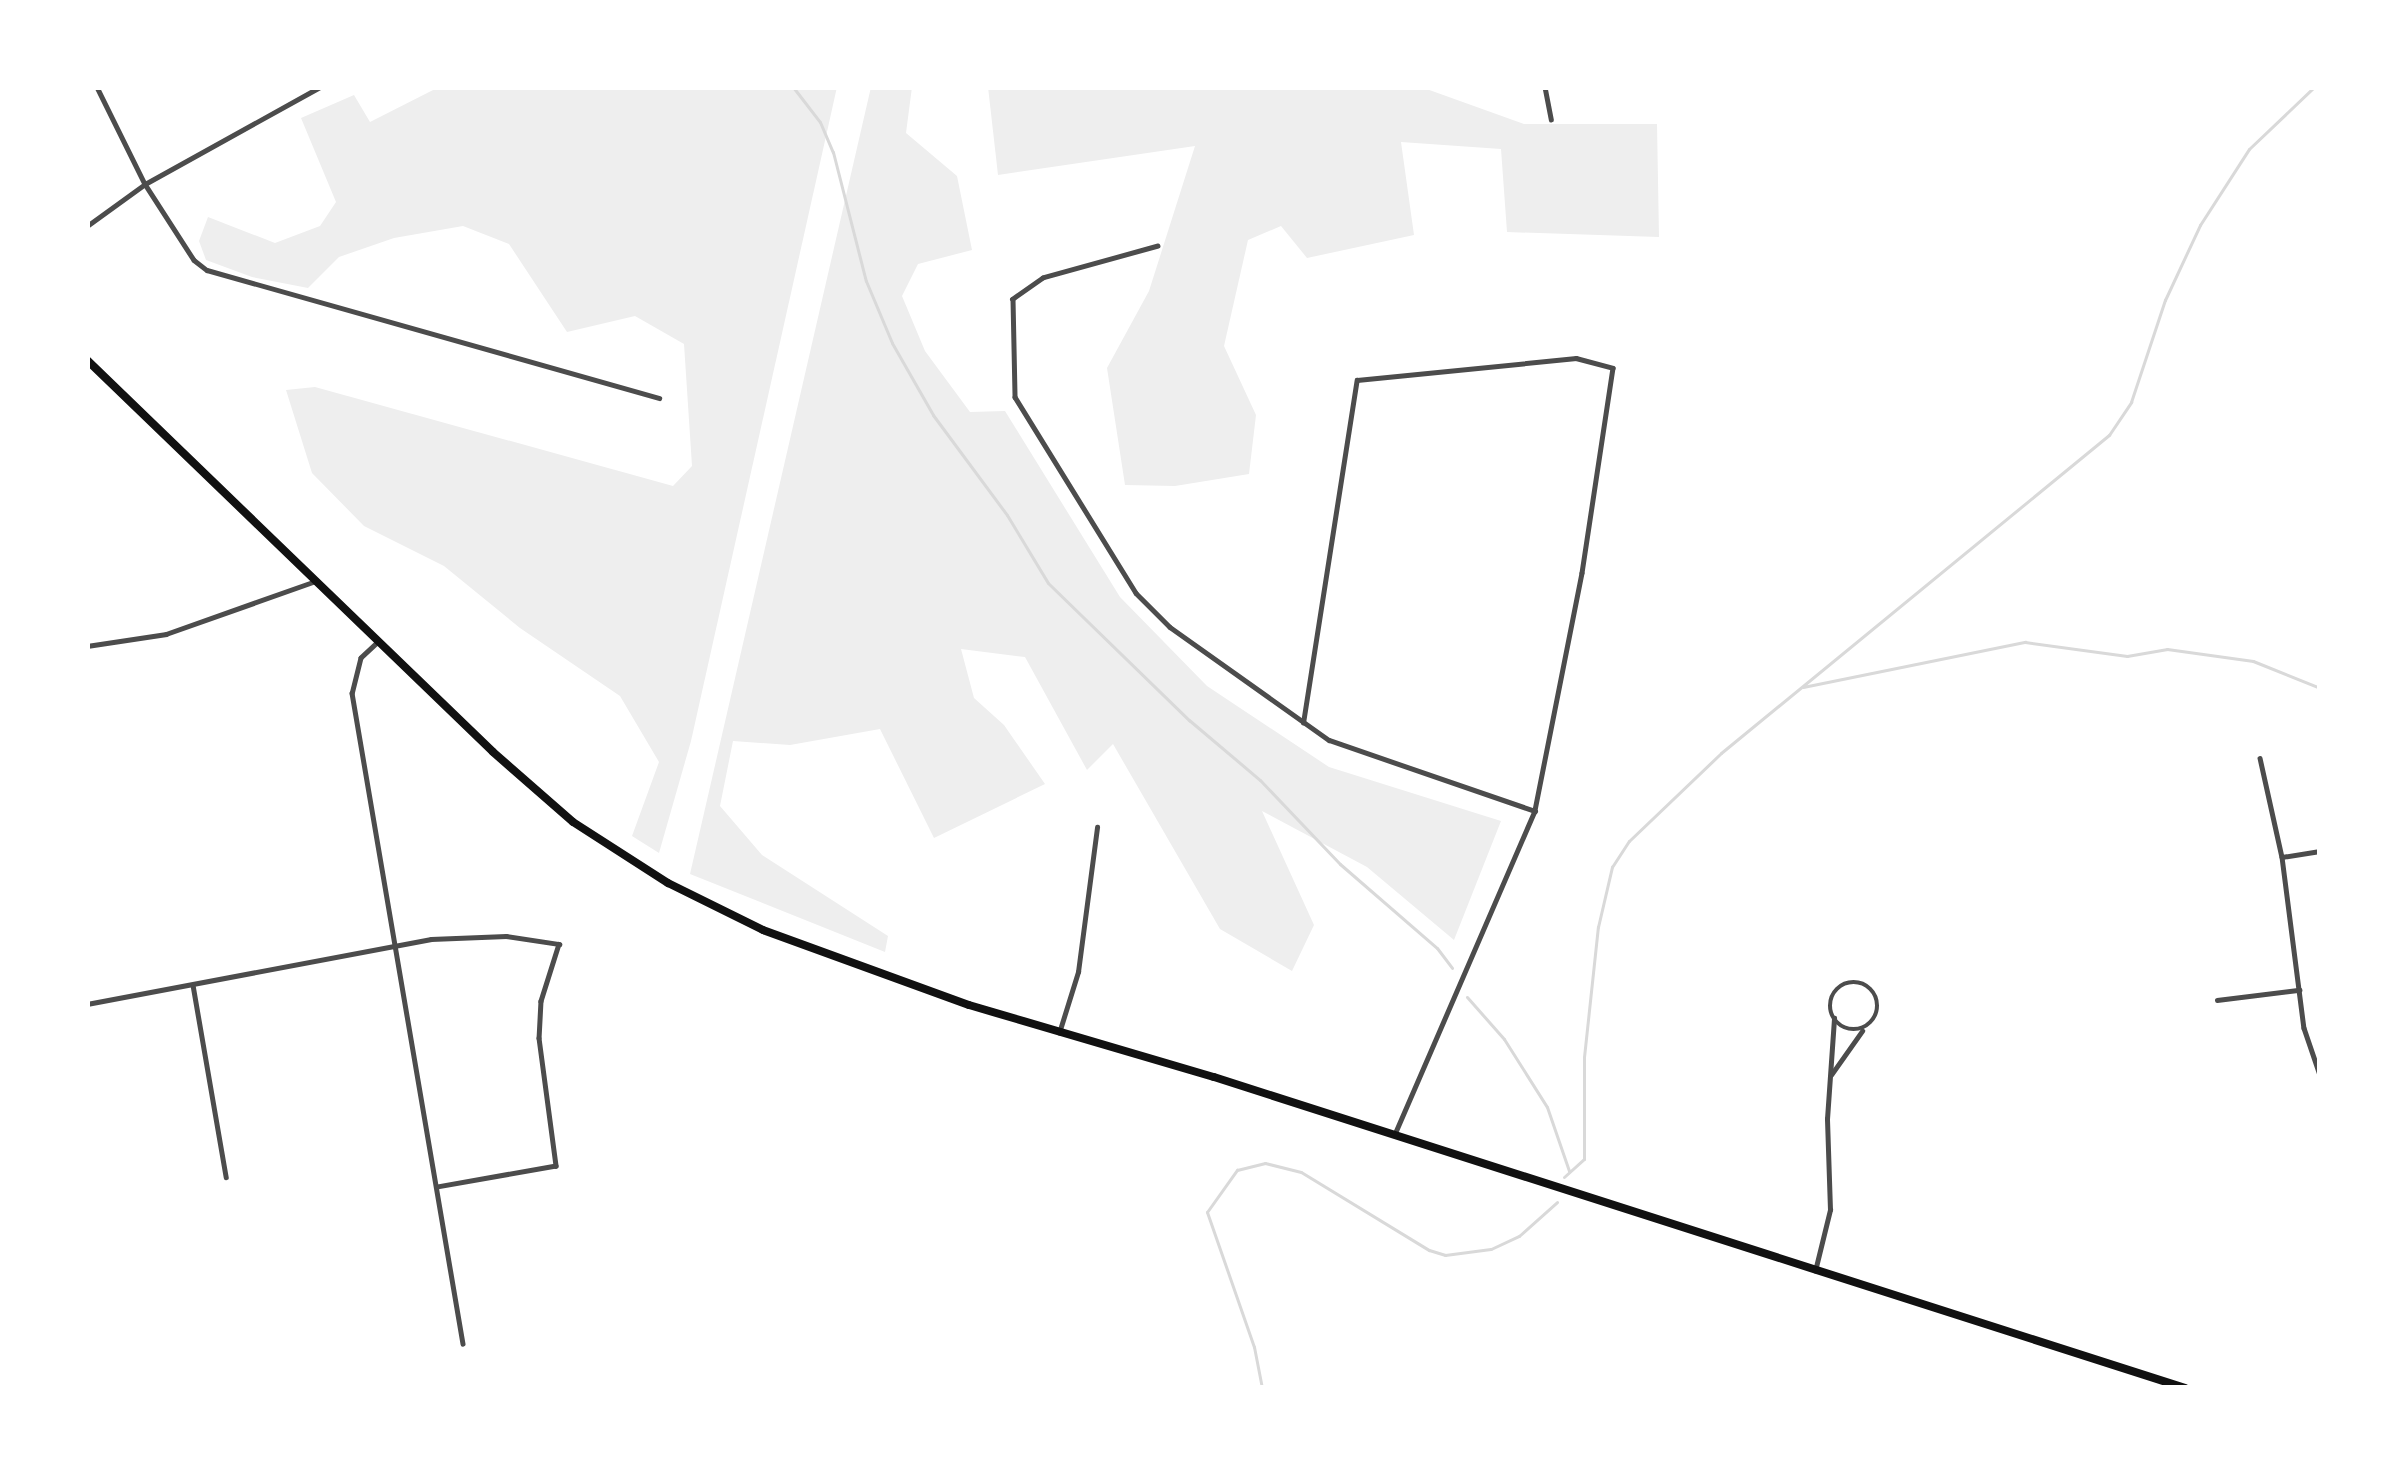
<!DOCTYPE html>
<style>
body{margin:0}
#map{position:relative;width:2407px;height:1475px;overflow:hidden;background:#fff;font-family:Literata,serif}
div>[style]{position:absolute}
.green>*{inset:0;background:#eee}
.stream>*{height:3px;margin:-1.5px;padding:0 1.5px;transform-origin:1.5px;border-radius:1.5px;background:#d9d9d9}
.minor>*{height:4.5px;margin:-2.25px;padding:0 2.25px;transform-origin:2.25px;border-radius:2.25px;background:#4c4c4c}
.minor>.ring{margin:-2.25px;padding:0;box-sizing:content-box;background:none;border:4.5px solid #4c4c4c;border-radius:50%}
.primary>*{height:8px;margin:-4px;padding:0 4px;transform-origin:4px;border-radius:4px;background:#111}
span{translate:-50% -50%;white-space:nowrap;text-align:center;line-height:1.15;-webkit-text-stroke:9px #fff;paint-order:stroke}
.frame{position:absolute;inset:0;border:90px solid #fff;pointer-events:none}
</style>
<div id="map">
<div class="green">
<i style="clip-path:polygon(439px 87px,837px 87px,691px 741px,659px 853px,632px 836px,659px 762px,620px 696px,520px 628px,444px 566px,364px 526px,312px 473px,286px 390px,315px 387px,673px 486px,692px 466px,684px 344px,635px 316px,567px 332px,509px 244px,463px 226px,394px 238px,339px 257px,308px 288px,252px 277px,206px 260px,199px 241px,208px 217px,275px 243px,320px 226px,336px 202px,301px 118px,354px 95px,370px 122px)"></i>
<i style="clip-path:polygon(871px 87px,912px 87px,906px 133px,957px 176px,972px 250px,918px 264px,902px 296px,925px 351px,970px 412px,1005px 411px,1120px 597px,1207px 686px,1329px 767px,1501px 821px,1454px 940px,1367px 867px,1262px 811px,1314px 925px,1292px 971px,1220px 929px,1113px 744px,1087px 770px,1025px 657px,961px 649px,974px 698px,1004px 725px,1045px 784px,934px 838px,880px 729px,790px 745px,733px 741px,720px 806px,762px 855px,888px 936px,885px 952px,690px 874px)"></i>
<i style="clip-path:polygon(988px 87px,1421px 87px,1524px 124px,1657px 124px,1659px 237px,1507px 232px,1501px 149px,1401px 142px,1414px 235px,1307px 258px,1281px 226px,1248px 240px,1224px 346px,1256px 415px,1249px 474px,1175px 486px,1125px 485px,1107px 368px,1149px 291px,1195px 146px,998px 175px)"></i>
</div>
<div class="stream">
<i style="left:793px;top:87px;width:44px;rotate:52.4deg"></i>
<i style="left:820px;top:122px;width:33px;rotate:67deg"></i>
<i style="left:833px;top:152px;width:133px;rotate:75.7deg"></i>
<i style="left:866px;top:281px;width:67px;rotate:67.2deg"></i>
<i style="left:892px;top:343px;width:83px;rotate:60.3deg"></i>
<i style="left:933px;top:415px;width:124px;rotate:53.5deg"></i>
<i style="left:1007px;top:515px;width:79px;rotate:58.9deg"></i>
<i style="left:1048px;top:583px;width:197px;rotate:44.2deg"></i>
<i style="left:1189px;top:720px;width:93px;rotate:40.2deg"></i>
<i style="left:1260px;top:780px;width:116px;rotate:46.4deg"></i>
<i style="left:1340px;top:864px;width:128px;rotate:40.9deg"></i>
<i style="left:1437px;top:948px;width:25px;rotate:53deg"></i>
<i style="left:1803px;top:687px;width:227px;rotate:-11.5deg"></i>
<i style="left:2025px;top:642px;width:103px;rotate:7.8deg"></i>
<i style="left:2127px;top:656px;width:41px;rotate:-9.9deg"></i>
<i style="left:2167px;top:649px;width:87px;rotate:7.9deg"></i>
<i style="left:2253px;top:661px;width:72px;rotate:21.9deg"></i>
<i style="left:1467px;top:997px;width:56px;rotate:48.6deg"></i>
<i style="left:1504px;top:1039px;width:80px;rotate:57.7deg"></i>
<i style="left:1547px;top:1107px;width:68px;rotate:71deg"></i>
<i style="left:1564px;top:1177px;width:27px;rotate:-42deg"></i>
<i style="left:1584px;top:1159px;width:102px;rotate:-90deg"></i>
<i style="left:1584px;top:1057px;width:131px;rotate:-83.9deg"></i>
<i style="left:1598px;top:927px;width:62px;rotate:-76.9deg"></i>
<i style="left:1612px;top:867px;width:31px;rotate:-57deg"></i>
<i style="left:1629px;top:841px;width:127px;rotate:-43.7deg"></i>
<i style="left:1721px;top:753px;width:502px;rotate:-39.34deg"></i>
<i style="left:2109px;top:435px;width:40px;rotate:-56deg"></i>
<i style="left:2131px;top:402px;width:108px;rotate:-71.6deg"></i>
<i style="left:2165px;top:300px;width:83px;rotate:-65deg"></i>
<i style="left:2200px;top:225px;width:90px;rotate:-57.2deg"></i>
<i style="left:2249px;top:149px;width:90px;rotate:-43.6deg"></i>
<i style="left:1262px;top:1388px;width:42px;rotate:-101deg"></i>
<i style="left:1254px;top:1347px;width:143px;rotate:-109.2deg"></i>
<i style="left:1207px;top:1212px;width:52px;rotate:-54.5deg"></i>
<i style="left:1237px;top:1170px;width:29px;rotate:-14deg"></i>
<i style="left:1265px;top:1163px;width:37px;rotate:14deg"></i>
<i style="left:1301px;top:1172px;width:150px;rotate:31.4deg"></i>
<i style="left:1429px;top:1250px;width:17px;rotate:17deg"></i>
<i style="left:1445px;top:1255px;width:46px;rotate:-7.4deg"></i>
<i style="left:1491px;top:1249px;width:31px;rotate:-25deg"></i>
<i style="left:1519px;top:1236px;width:51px;rotate:-41.8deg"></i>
</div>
<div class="minor">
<i style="left:97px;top:87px;width:108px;rotate:63.7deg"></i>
<i style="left:145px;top:184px;width:90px;rotate:57.2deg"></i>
<i style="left:194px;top:260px;width:16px;rotate:38deg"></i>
<i style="left:207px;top:270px;width:470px;rotate:15.8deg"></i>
<i style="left:1545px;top:87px;width:33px;rotate:79deg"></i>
<i style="left:87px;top:226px;width:72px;rotate:-35.9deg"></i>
<i style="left:145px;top:184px;width:200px;rotate:-29deg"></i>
<i style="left:1158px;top:246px;width:119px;rotate:164.5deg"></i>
<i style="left:1043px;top:278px;width:37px;rotate:145deg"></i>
<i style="left:1013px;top:299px;width:98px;rotate:88.8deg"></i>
<i style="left:1015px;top:397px;width:230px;rotate:58.3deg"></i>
<i style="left:1136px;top:593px;width:48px;rotate:45deg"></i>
<i style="left:1170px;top:627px;width:195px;rotate:35.4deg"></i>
<i style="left:1329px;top:740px;width:218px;rotate:19deg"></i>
<i style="left:378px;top:642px;width:23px;rotate:137deg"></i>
<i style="left:361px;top:658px;width:36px;rotate:104deg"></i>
<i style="left:352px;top:693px;width:660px;rotate:80.32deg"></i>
<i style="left:87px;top:646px;width:80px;rotate:-8.6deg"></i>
<i style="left:166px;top:634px;width:159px;rotate:-19.5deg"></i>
<i style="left:1303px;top:723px;width:347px;rotate:-81.1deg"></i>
<i style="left:1357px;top:380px;width:220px;rotate:-5.7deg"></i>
<i style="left:1576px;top:358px;width:38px;rotate:15deg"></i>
<i style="left:1613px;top:368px;width:207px;rotate:98.6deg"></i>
<i style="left:1582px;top:573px;width:243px;rotate:101.2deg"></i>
<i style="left:1535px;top:811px;width:353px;rotate:113.4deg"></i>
<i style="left:2260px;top:758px;width:101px;rotate:77.5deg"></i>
<i style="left:2282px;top:857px;width:172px;rotate:82.7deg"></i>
<i style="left:2304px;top:1028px;width:50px;rotate:71.2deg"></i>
<i style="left:2282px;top:857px;width:38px;rotate:-9deg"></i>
<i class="ring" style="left:1830px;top:982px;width:43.5px;height:43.5px"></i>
<i style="left:193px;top:985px;width:195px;rotate:80.2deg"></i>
<i style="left:2217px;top:1000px;width:83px;rotate:-7deg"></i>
<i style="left:87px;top:1004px;width:350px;rotate:-10.7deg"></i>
<i style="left:431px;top:939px;width:75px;rotate:-2.3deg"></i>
<i style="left:506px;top:936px;width:54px;rotate:8.6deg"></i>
<i style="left:559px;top:944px;width:60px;rotate:107.5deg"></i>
<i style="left:541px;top:1001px;width:37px;rotate:93deg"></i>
<i style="left:539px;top:1038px;width:129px;rotate:82.4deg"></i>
<i style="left:556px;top:1166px;width:121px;rotate:170deg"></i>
<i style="left:1059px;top:1033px;width:64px;rotate:-72.7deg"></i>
<i style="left:1078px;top:972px;width:146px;rotate:-82.5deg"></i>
<i style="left:1831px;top:1075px;width:54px;rotate:-54.8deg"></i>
<i style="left:1815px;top:1271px;width:63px;rotate:-76.2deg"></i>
<i style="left:1830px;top:1210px;width:91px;rotate:-91.9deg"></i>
<i style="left:1827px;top:1119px;width:101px;rotate:-86deg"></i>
</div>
<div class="primary">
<i style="left:87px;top:360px;width:564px;rotate:43.99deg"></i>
<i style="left:493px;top:752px;width:106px;rotate:41.2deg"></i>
<i style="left:573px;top:822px;width:113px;rotate:32.7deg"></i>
<i style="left:668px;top:883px;width:106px;rotate:26.3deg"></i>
<i style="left:763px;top:930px;width:219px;rotate:20deg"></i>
<i style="left:969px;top:1005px;width:255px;rotate:16.4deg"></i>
<i style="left:1214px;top:1077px;width:1020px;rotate:17.76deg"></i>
</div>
<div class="frame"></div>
</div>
